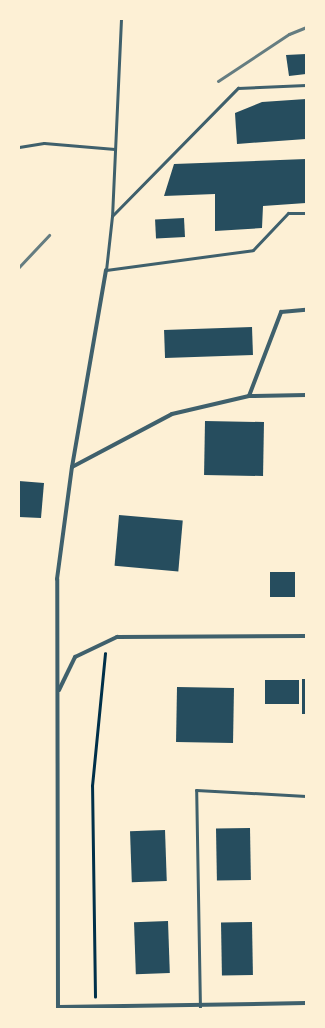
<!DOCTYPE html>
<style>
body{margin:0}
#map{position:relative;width:325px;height:1028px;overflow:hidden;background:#fdf0d5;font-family:"Exo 2",sans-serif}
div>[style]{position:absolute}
.building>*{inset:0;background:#264d5e;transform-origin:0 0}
.path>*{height:2.5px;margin:-1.25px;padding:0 1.25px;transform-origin:1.25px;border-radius:1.25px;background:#003049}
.service>*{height:3px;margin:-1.5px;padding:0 1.5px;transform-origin:1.5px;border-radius:1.5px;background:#3f606c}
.minor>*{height:4px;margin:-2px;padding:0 2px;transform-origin:2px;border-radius:2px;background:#3f606c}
.rail>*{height:3px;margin:-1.5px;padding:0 1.5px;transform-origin:1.5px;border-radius:1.5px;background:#657d81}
span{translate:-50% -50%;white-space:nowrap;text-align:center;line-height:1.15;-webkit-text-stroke:3px #fdf0d5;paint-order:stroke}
.frame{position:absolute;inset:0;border:20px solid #fdf0d5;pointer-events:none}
</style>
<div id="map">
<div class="building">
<i style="clip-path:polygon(306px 54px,306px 74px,289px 76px,286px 55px)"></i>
<i style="clip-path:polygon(306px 99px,306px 139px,237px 144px,235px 113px,262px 102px)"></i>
<i style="clip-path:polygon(306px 159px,306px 203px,263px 206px,262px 228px,215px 231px,215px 194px,164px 196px,174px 164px)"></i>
<i style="left:184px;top:218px;width:19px;height:29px;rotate:87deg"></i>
<i style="left:252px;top:327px;width:28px;height:88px;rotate:88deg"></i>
<i style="left:205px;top:421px;width:59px;height:54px;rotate:1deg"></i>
<i style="clip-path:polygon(19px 481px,44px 483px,41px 518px,19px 517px)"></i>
<i style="left:119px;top:515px;width:64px;height:51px;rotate:5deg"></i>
<i style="left:270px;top:572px;width:25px;height:25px"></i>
<i style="left:302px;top:679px;width:4px;height:35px"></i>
<i style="left:265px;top:680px;width:34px;height:24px"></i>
<i style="left:177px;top:687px;width:57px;height:55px;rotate:1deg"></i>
<i style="left:250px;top:828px;width:52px;height:34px;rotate:89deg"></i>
<i style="left:165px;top:830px;width:51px;height:35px;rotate:88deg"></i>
<i style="left:168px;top:921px;width:52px;height:34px;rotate:88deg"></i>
<i style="left:252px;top:922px;width:53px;height:31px;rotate:89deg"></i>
</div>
<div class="path">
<i style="left:95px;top:997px;width:211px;rotate:-90.8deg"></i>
<i style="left:92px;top:786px;width:133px;rotate:-84.4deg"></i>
</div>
<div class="service">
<i style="left:121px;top:19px;width:197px;rotate:92.6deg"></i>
<i style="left:112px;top:216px;width:54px;rotate:96.3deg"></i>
<i style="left:106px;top:270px;width:148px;rotate:-7.7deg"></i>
<i style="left:253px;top:250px;width:51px;rotate:-46.6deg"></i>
<i style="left:288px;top:213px;width:18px"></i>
<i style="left:19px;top:147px;width:25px;rotate:-9deg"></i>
<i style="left:44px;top:143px;width:71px;rotate:4.8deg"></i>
<i style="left:112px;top:216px;width:180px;rotate:-45.5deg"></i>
<i style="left:238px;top:88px;width:68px;rotate:-2.5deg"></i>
<i style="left:200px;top:1009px;width:219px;rotate:-91deg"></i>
<i style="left:196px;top:790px;width:110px;rotate:3.1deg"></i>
</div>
<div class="minor">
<i style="left:249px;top:396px;width:57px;rotate:-1deg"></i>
<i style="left:72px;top:467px;width:113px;rotate:-27.9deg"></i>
<i style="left:172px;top:414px;width:79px;rotate:-13.2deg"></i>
<i style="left:249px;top:396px;width:90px;rotate:-69.1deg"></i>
<i style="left:281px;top:312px;width:25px;rotate:-5deg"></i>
<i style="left:59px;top:690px;width:37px;rotate:-64deg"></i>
<i style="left:75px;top:657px;width:47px;rotate:-25.5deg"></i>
<i style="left:117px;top:637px;width:189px;rotate:-0.3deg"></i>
<i style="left:58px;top:1007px;width:248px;rotate:-0.9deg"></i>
<i style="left:58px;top:1009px;width:430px;rotate:-90.1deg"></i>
<i style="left:57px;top:579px;width:113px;rotate:-82.4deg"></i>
<i style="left:72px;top:467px;width:200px;rotate:-80.2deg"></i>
</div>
<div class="rail">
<i style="left:218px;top:81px;width:85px;rotate:-33.5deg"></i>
<i style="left:289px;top:34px;width:18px;rotate:-22deg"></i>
<i style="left:19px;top:267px;width:44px;rotate:-46.8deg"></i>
</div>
<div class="frame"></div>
</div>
